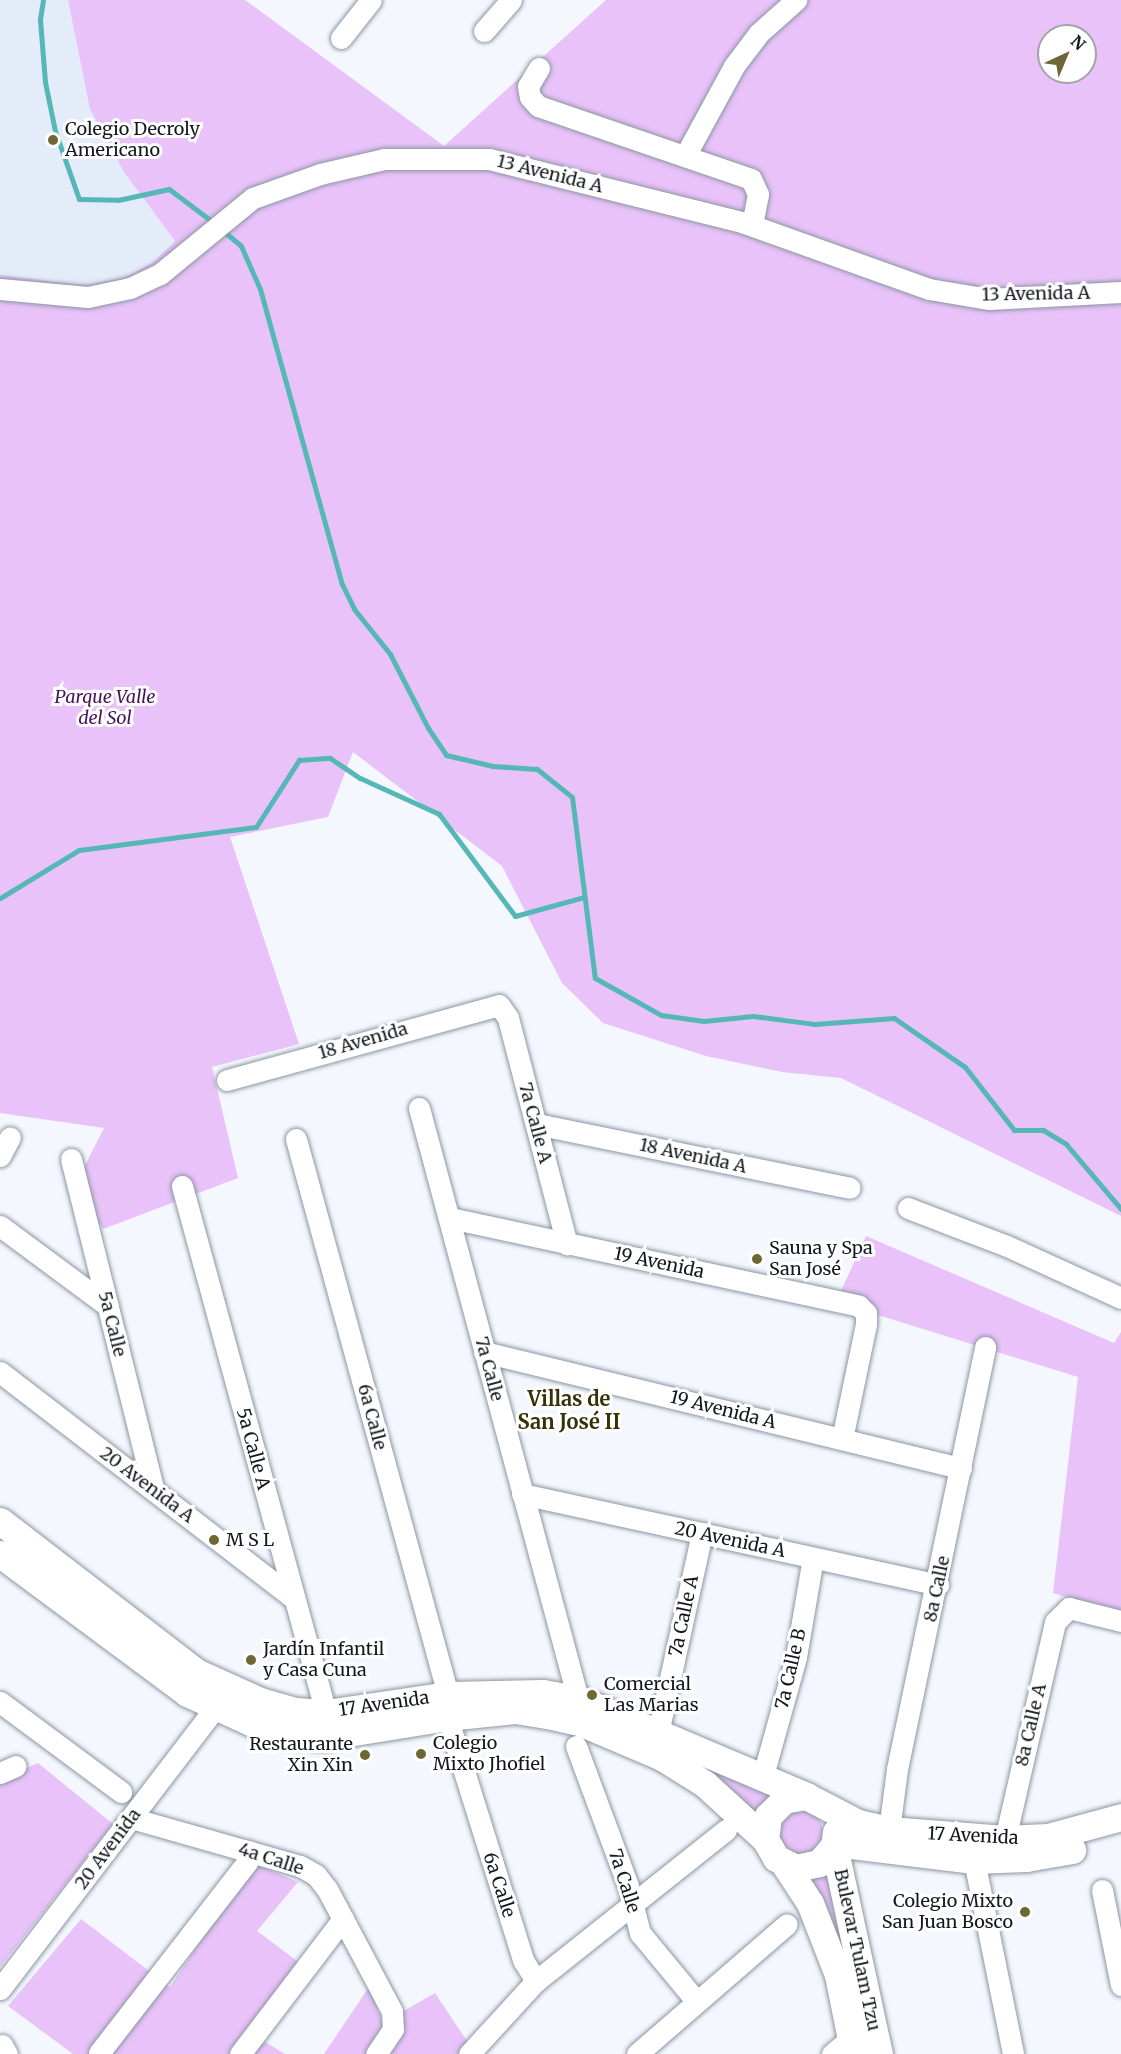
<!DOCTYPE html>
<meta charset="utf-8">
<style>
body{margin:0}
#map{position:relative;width:1121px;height:2054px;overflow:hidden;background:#f4f8fe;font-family:Merriweather,serif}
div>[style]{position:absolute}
.built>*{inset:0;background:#e3ecf8}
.green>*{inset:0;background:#e8c2f9}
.round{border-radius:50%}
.stream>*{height:5px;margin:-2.5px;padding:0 2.5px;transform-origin:2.5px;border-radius:2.5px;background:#55b8b7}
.roads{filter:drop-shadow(0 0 2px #8c96a3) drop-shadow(0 0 2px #8c96a3)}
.minor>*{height:21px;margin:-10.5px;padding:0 10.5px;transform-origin:10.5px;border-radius:10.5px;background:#fff}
.major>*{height:27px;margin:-13.5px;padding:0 13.5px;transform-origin:13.5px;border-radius:13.5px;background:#fff}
.dots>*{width:16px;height:16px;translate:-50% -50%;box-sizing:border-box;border:3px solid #fff;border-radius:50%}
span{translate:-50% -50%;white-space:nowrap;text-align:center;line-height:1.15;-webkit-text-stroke:6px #fff;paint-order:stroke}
.poi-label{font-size:18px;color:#14181d}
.left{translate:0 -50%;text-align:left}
.right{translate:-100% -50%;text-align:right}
.street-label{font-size:18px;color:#14181d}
.park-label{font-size:18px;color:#471459;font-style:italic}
.neighbourhood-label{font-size:20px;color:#363206;font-weight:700}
.north{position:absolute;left:1037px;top:24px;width:60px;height:60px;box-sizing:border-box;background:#fff;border:2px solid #a1a3a5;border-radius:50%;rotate:44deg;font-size:16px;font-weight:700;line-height:24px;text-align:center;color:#14181d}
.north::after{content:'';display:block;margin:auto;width:21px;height:27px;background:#6c6734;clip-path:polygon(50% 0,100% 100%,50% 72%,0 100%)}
</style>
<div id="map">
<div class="built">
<i style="clip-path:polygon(0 0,68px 0,124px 172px,175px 241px,153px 262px,124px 278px,84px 285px,0 275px)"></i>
</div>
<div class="green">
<i style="clip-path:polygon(evenodd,68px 0,245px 0,444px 146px,606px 0,1121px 0,1121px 1216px,841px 1078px,782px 1072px,706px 1056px,603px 1023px,562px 983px,502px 866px,353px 752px,328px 817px,230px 837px,299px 1044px,212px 1067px,238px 1178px,103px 1229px,74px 1187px,104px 1128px,0 1113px,0 275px,84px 285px,124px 278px,153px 262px,175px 241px,124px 172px,90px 109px,68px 0,1049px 36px,1085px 36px,1085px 72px,1049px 72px,1049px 36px)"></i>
<i style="clip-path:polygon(866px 1236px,1114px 1343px,1121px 1332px,1121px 1614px,1053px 1593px,1078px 1377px,836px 1302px)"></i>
<i style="clip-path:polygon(663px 1745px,785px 1796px,760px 1824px)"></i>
<i style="clip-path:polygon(38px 1763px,113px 1824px,0 1967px,0 1780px)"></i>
<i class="round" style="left:777px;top:1809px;width:46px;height:46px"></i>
<i style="clip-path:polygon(829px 1859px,861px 1998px,797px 1872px)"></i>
<i style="clip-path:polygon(253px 1863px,298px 1882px,257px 1931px,308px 1969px,254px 2035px,285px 2054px,73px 2054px,8px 2006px,81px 1919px,170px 1987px)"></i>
<i style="clip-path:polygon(369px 1987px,383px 2023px,435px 1993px,469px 2044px,460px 2054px,324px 2054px)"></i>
</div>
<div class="stream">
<i style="left:43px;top:0;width:20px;rotate:99deg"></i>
<i style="left:40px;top:20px;width:62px;rotate:85.4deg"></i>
<i style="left:45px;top:82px;width:50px;rotate:78.5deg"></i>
<i style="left:55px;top:131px;width:72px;rotate:70.6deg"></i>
<i style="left:79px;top:199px;width:39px;rotate:1deg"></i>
<i style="left:118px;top:200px;width:52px;rotate:-12.2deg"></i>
<i style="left:169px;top:189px;width:56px;rotate:37.1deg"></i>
<i style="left:221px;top:229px;width:26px;rotate:40deg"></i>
<i style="left:241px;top:246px;width:47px;rotate:66.2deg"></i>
<i style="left:260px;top:289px;width:306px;rotate:74.5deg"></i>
<i style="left:342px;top:584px;width:28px;rotate:64deg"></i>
<i style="left:354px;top:609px;width:58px;rotate:51.3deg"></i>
<i style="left:390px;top:654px;width:83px;rotate:62.8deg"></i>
<i style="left:428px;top:728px;width:32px;rotate:56deg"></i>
<i style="left:446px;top:755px;width:48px;rotate:13.2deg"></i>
<i style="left:493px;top:766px;width:44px;rotate:3.9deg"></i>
<i style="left:537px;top:769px;width:45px;rotate:38.7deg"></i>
<i style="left:572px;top:797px;width:182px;rotate:82.8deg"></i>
<i style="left:595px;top:978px;width:76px;rotate:29.3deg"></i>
<i style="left:661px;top:1015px;width:43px;rotate:7.9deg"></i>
<i style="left:704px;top:1021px;width:49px;rotate:-5.8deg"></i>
<i style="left:753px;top:1016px;width:63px;rotate:7.4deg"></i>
<i style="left:815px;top:1024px;width:79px;rotate:-4.3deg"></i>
<i style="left:894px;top:1018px;width:86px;rotate:34.6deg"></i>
<i style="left:965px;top:1067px;width:80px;rotate:52.1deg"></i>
<i style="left:1014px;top:1130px;width:29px"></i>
<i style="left:1043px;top:1130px;width:27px;rotate:31deg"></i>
<i style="left:1066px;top:1144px;width:85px;rotate:49.8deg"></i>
<i style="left:0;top:898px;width:92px;rotate:-31.3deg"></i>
<i style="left:79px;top:850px;width:178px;rotate:-7.4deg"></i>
<i style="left:256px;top:827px;width:80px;rotate:-57.3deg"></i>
<i style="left:299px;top:760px;width:31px;rotate:-4deg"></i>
<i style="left:330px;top:758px;width:36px;rotate:34deg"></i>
<i style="left:360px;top:778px;width:87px;rotate:24.5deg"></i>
<i style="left:439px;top:814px;width:127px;rotate:53.3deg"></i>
<i style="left:515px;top:916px;width:72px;rotate:-15.4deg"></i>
</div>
<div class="roads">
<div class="minor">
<i style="left:484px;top:31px;width:41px;rotate:-48.9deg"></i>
<i style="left:341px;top:38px;width:48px;rotate:-51.7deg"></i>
<i style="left:539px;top:68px;width:21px;rotate:121deg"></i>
<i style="left:528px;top:86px;width:11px;rotate:80deg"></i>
<i style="left:530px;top:97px;width:12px;rotate:48deg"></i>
<i style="left:538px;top:106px;width:225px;rotate:18.9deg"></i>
<i style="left:751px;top:179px;width:17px;rotate:65deg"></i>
<i style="left:758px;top:194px;width:32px;rotate:101deg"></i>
<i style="left:685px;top:156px;width:102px;rotate:-61.4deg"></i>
<i style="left:734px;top:66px;width:41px;rotate:-52.9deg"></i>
<i style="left:759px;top:33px;width:50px;rotate:-41.7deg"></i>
<i style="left:0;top:289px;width:88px;rotate:5.2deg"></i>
<i style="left:88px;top:297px;width:43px;rotate:-12.1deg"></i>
<i style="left:130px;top:288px;width:33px;rotate:-25deg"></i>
<i style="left:160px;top:274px;width:120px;rotate:-39.3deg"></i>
<i style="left:253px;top:198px;width:71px;rotate:-19.7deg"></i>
<i style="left:320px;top:174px;width:66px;rotate:-13.2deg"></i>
<i style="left:384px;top:159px;width:105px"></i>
<i style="left:489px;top:159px;width:261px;rotate:14deg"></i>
<i style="left:742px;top:222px;width:199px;rotate:19.7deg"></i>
<i style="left:929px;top:289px;width:61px;rotate:9.5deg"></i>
<i style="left:989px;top:299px;width:132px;rotate:-3deg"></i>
<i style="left:227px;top:1080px;width:282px;rotate:-15.4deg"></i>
<i style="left:499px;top:1005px;width:16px;rotate:55deg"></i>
<i style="left:508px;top:1018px;width:234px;rotate:75.4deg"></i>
<i style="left:419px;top:1108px;width:612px;rotate:74.94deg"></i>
<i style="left:536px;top:1124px;width:320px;rotate:11.5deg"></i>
<i style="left:296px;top:1139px;width:576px;rotate:74.71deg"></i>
<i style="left:0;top:1156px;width:21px;rotate:-62deg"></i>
<i style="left:71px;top:1159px;width:340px;rotate:76deg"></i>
<i style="left:182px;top:1186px;width:546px;rotate:74.72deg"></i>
<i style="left:908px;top:1208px;width:106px;rotate:21deg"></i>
<i style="left:1007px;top:1246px;width:125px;rotate:24.5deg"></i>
<i style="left:450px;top:1218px;width:418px;rotate:12.1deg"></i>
<i style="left:859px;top:1306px;width:10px;rotate:45deg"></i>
<i style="left:866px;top:1313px;width:11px;rotate:90deg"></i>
<i style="left:866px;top:1324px;width:117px;rotate:101.8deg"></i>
<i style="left:0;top:1226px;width:134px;rotate:36.5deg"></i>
<i style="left:484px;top:1352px;width:491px;rotate:13.7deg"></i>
<i style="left:0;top:1372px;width:370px;rotate:37.6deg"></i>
<i style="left:522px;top:1494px;width:426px;rotate:12.3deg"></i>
<i style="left:0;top:1702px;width:151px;rotate:36.6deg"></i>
<i style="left:447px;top:1717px;width:255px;rotate:72.6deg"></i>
<i style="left:523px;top:1960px;width:25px;rotate:58deg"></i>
<i style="left:658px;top:1733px;width:205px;rotate:-77.6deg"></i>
<i style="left:576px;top:1746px;width:149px;rotate:69.6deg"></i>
<i style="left:628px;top:1886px;width:49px;rotate:75.7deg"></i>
<i style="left:640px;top:1933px;width:89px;rotate:50.4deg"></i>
<i style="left:0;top:1773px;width:17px;rotate:-24deg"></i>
<i style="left:762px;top:1779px;width:127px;rotate:-74.4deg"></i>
<i style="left:796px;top:1657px;width:100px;rotate:-80.3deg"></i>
<i style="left:131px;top:1818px;width:176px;rotate:15.9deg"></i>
<i style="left:300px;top:1866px;width:18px;rotate:29deg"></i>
<i style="left:316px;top:1875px;width:18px;rotate:52deg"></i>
<i style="left:327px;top:1889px;width:138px;rotate:62deg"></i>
<i style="left:392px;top:2011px;width:18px;rotate:87deg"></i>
<i style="left:393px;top:2029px;width:30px;rotate:124deg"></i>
<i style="left:889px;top:1830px;width:62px;rotate:-82.5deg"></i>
<i style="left:897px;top:1769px;width:431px;rotate:-78.2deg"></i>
<i style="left:1005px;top:1839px;width:223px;rotate:-77deg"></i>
<i style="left:1055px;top:1622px;width:20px;rotate:-45deg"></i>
<i style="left:1069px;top:1608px;width:54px;rotate:14deg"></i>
<i style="left:974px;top:1860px;width:198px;rotate:78.6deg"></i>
<i style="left:1102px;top:1890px;width:97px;rotate:78.7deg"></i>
<i style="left:0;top:1989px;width:354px;rotate:-52.6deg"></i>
<i style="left:2px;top:2045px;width:10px;rotate:61deg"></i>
<i style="left:99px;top:2053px;width:242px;rotate:-52.2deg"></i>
<i style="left:247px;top:1862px;width:11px;rotate:-75deg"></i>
<i style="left:240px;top:2054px;width:170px;rotate:-52.7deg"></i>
<i style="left:469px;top:2054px;width:99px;rotate:-47.5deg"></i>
<i style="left:536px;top:1981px;width:243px;rotate:-38.5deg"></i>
<i style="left:637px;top:2054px;width:198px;rotate:-40.9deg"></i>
<i style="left:832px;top:2054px;width:25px;rotate:-40deg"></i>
</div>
<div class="major">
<i style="left:0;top:1521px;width:247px;rotate:37.6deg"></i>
<i style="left:196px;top:1672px;width:70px;rotate:24.4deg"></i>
<i style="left:260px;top:1701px;width:37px;rotate:16deg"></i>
<i style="left:296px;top:1711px;width:30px;rotate:4deg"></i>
<i style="left:326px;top:1713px;width:123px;rotate:-8.4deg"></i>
<i style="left:448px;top:1695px;width:95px;rotate:-1.2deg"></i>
<i style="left:543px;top:1693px;width:36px;rotate:10deg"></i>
<i style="left:578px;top:1699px;width:248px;rotate:23deg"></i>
<i style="left:806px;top:1796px;width:59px;rotate:27.4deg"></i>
<i style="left:858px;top:1823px;width:32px;rotate:13deg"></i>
<i style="left:889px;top:1830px;width:116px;rotate:4.4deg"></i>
<i style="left:1005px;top:1839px;width:43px;rotate:-2.7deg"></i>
<i style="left:1048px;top:1837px;width:76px;rotate:-15.3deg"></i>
<i style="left:0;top:1554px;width:233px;rotate:36.6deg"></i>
<i style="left:187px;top:1693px;width:91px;rotate:24.6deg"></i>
<i style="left:270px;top:1731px;width:53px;rotate:6.5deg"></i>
<i style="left:323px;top:1737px;width:126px;rotate:-9.2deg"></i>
<i style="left:447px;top:1717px;width:68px;rotate:-5.9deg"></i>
<i style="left:515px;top:1710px;width:33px;rotate:9deg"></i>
<i style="left:548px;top:1715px;width:35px;rotate:13deg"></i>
<i style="left:582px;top:1723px;width:87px;rotate:23deg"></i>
<i style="left:662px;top:1757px;width:51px;rotate:32.1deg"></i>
<i style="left:705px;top:1784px;width:81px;rotate:42.5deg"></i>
<i style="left:806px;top:1796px;width:22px;rotate:170deg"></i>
<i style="left:784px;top:1800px;width:23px;rotate:135deg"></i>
<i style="left:768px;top:1816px;width:23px;rotate:97deg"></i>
<i style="left:765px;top:1839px;width:22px;rotate:60deg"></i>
<i style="left:776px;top:1858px;width:22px;rotate:27deg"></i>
<i style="left:796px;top:1868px;width:24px;rotate:-12deg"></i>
<i style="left:819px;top:1863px;width:23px;rotate:-49deg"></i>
<i style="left:834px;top:1846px;width:14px;rotate:-82deg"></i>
<i style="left:835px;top:1843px;width:140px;rotate:7deg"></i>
<i style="left:974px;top:1860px;width:52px;rotate:-2.2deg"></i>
<i style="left:1026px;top:1858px;width:47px;rotate:-9.9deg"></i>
<i style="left:834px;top:1846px;width:213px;rotate:77.8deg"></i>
<i style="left:785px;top:1865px;width:45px;rotate:56.7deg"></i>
<i style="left:810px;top:1903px;width:77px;rotate:68.7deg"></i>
<i style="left:838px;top:1975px;width:81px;rotate:78.6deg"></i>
</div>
</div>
<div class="dots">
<i style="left:53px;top:140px;background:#6c6734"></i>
<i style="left:757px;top:1259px;background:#6c6734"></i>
<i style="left:214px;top:1540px;background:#6c6734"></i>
<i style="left:251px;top:1660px;background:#6c6734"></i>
<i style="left:592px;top:1695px;background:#6c6734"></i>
<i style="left:421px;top:1754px;background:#6c6734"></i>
<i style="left:365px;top:1755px;background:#6c6734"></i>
<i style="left:1025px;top:1912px;background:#6c6734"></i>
</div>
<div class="poi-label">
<span class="left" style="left:65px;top:140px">Colegio Decroly<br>Americano</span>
<span class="left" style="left:769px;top:1259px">Sauna y Spa<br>San José</span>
<span class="left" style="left:226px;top:1540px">M S L</span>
<span class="left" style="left:263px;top:1660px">Jardín Infantil<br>y Casa Cuna</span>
<span class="left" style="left:604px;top:1695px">Comercial<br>Las Marias</span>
<span class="left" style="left:433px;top:1754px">Colegio<br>Mixto Jhofiel</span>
<span class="right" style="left:353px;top:1755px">Restaurante<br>Xin Xin</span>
<span class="right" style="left:1013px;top:1912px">Colegio Mixto<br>San Juan Bosco</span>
</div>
<div class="street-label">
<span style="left:550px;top:174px;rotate:14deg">13 Avenida A</span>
<span style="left:1036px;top:294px;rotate:-1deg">13 Avenida A</span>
<span style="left:363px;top:1041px;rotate:-16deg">18 Avenida</span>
<span style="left:535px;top:1123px;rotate:75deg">7a Calle A</span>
<span style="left:693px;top:1156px;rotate:12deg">18 Avenida A</span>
<span style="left:659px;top:1263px;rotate:12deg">19 Avenida</span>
<span style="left:112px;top:1324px;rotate:76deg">5a Calle</span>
<span style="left:489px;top:1369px;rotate:75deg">7a Calle</span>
<span style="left:723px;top:1410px;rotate:14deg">19 Avenida A</span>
<span style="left:372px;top:1417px;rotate:75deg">6a Calle</span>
<span style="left:253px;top:1449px;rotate:75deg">5a Calle A</span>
<span style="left:147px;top:1485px;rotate:37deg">20 Avenida A</span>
<span style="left:730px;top:1540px;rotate:12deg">20 Avenida A</span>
<span style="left:937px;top:1589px;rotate:-78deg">8a Calle</span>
<span style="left:684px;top:1616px;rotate:-78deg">7a Calle A</span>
<span style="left:791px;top:1669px;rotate:-77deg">7a Calle B</span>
<span style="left:384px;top:1704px;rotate:-8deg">17 Avenida</span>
<span style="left:1031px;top:1725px;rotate:-77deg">8a Calle A</span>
<span style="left:973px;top:1836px;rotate:3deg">17 Avenida</span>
<span style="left:108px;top:1849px;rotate:-53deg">20 Avenida</span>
<span style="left:271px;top:1859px;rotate:18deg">4a Calle</span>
<span style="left:624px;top:1881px;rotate:72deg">7a Calle</span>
<span style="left:499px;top:1885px;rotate:72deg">6a Calle</span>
<span style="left:857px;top:1950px;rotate:78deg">Bulevar Tulam Tzu</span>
</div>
<div class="park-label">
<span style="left:105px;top:708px">Parque Valle<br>del Sol</span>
</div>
<div class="neighbourhood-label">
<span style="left:569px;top:1410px">Villas de<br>San José II</span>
</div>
<div class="north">N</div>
</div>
